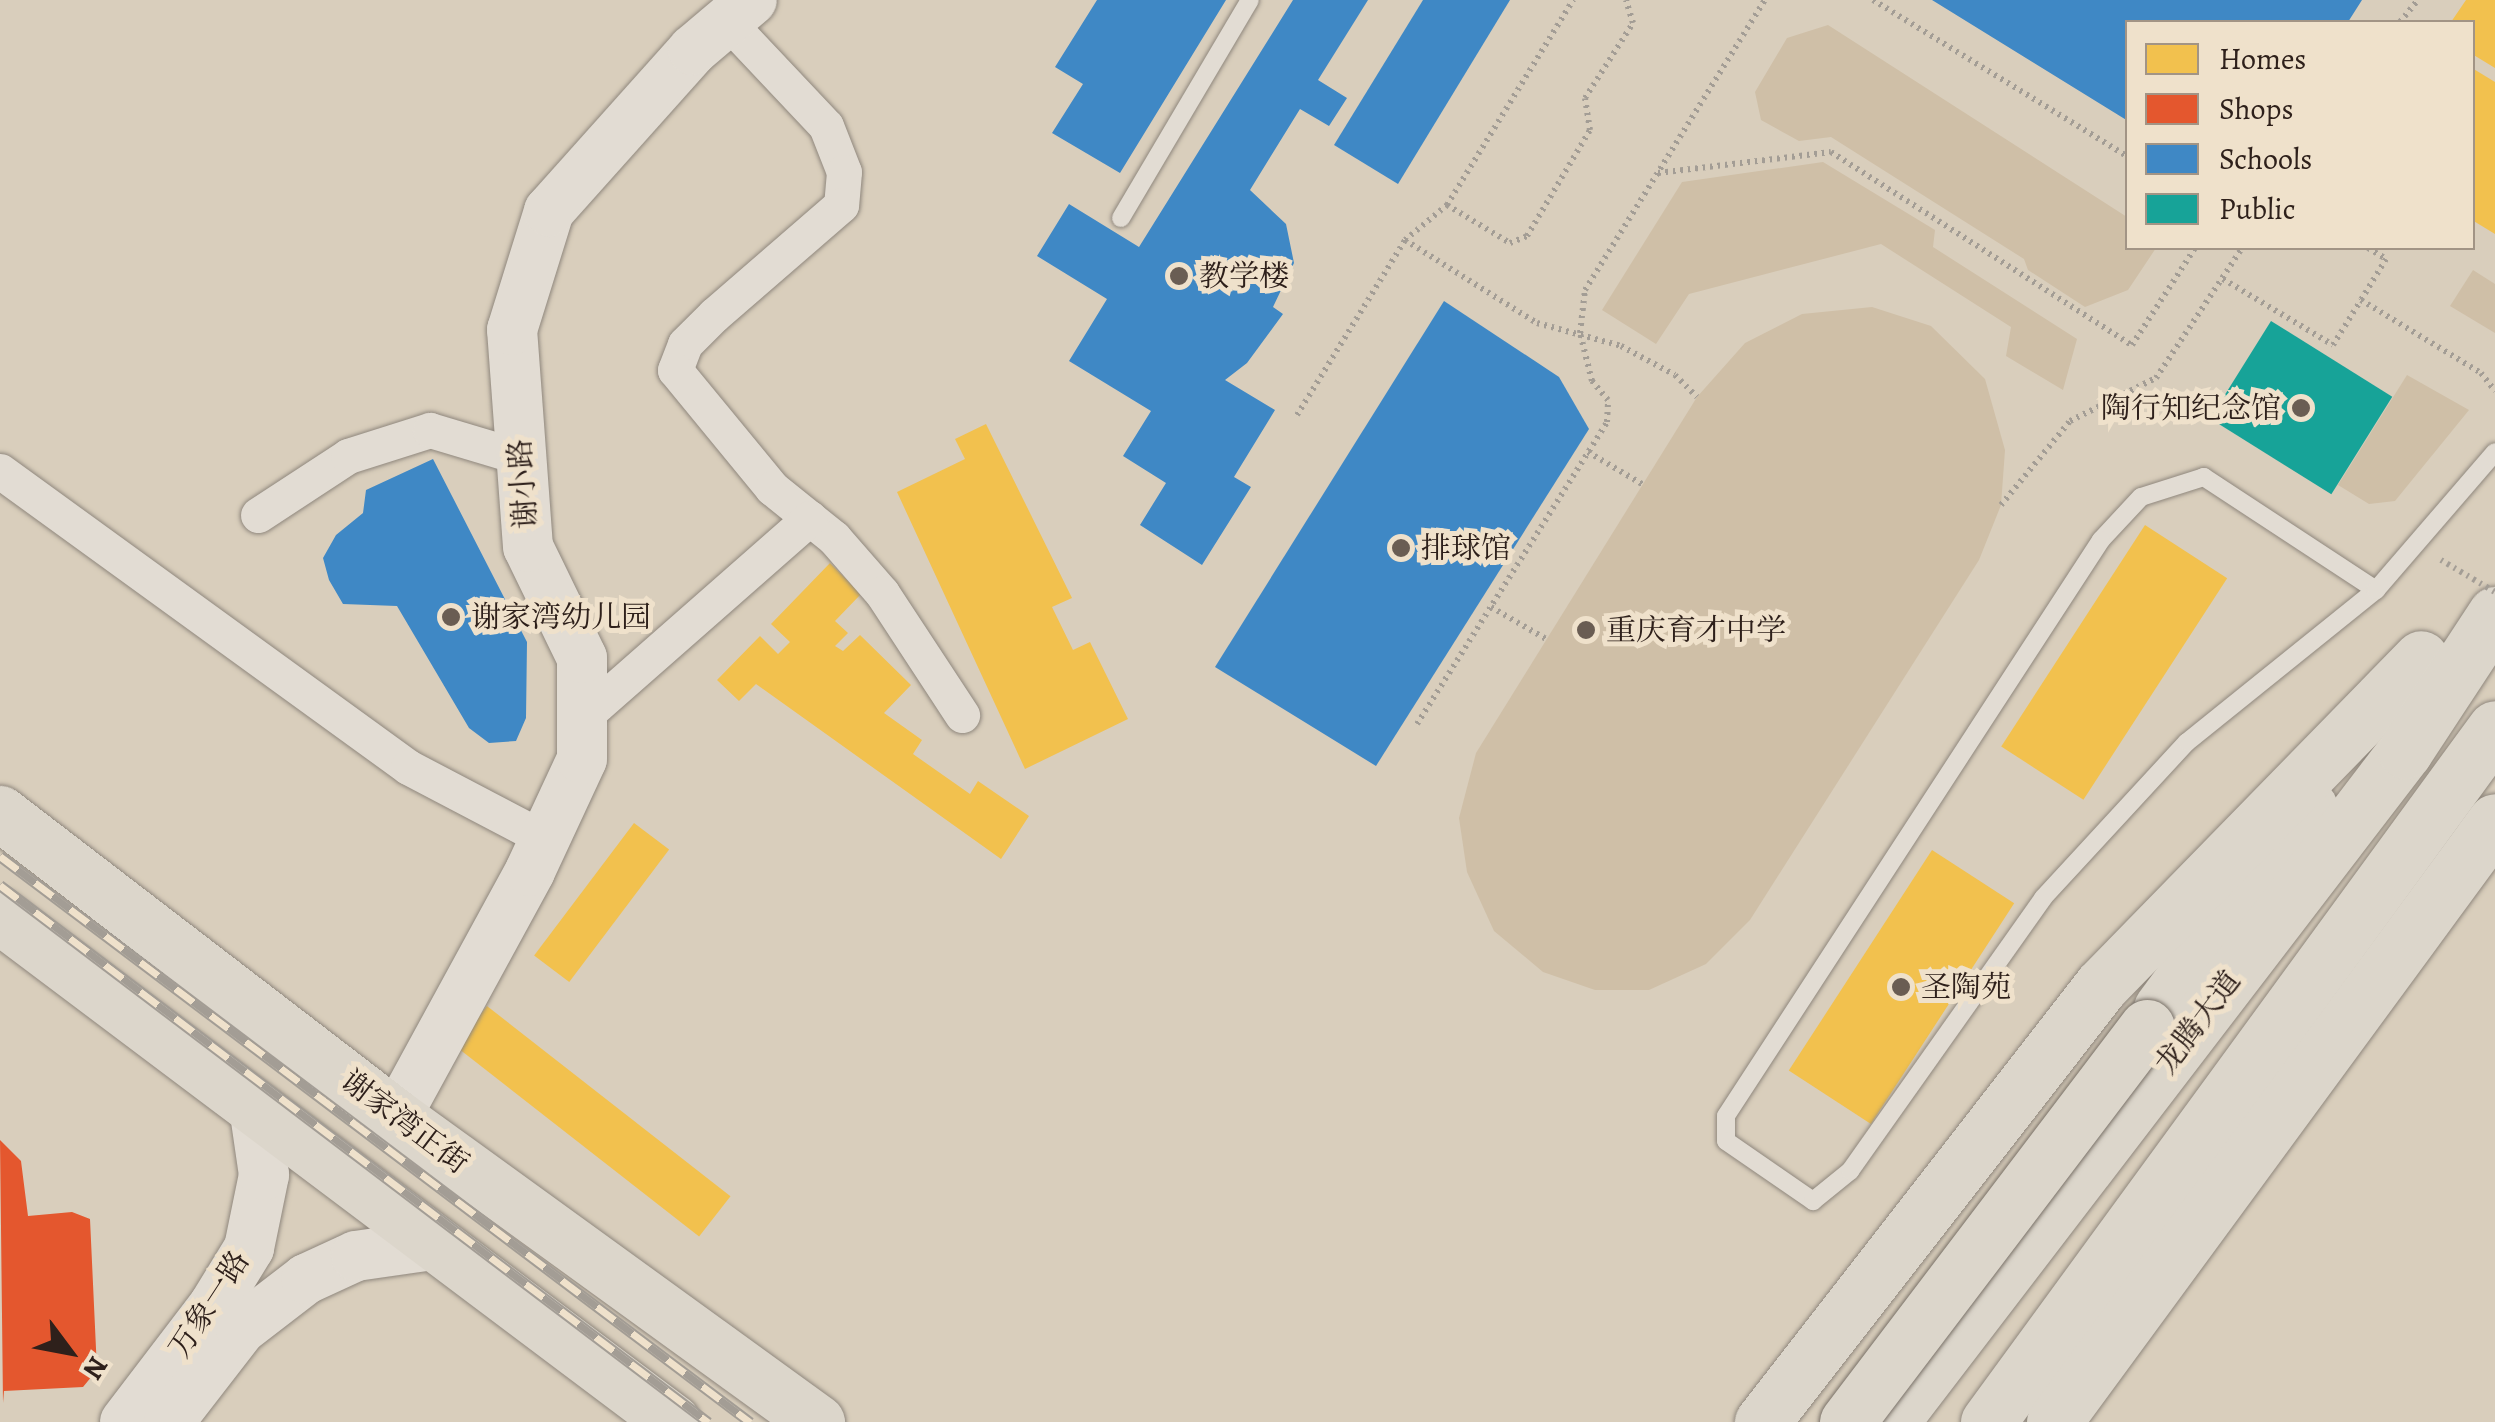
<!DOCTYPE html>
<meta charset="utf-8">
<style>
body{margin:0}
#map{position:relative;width:2495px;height:1422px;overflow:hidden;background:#d9cebc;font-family:Alegreya,"Noto Serif SC",serif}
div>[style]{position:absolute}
.green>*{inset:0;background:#cfbfa7}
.homes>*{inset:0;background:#f2c14e;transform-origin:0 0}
.shops>*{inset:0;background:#e4572e}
.schools>*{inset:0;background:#3f88c5}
.public>*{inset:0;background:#17a398;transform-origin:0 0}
.path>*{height:6px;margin-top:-3px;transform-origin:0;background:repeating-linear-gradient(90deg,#a39d95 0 2.5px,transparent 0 7.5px)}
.roads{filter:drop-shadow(0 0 2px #8f877d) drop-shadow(0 0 2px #8f877d)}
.lane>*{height:18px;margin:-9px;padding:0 9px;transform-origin:9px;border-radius:9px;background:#e2dcd3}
.street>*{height:35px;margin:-17.5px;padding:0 17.5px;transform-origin:17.5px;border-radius:17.5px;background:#e2dcd3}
.secondary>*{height:50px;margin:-25px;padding:0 25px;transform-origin:25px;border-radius:25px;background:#e2dcd3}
.primary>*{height:55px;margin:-27.5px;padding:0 27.5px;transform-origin:27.5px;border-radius:27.5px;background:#dcd6cb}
.highway>*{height:55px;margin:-27.5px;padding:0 27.5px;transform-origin:27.5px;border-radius:27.5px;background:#dcd6cb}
.rail>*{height:11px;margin-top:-5.5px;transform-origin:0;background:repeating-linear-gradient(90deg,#efe1cb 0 22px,#a39d95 0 44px);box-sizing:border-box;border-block:2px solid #a39d95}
.path-bridge>*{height:6px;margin-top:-3px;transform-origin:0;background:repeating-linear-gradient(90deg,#a39d95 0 2.5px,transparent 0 7.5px)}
.bridges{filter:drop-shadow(0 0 2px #787067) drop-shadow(0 0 2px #787067)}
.highway-bridge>*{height:55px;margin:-27.5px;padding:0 27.5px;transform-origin:27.5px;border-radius:27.5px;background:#dcd6cb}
.dots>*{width:28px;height:28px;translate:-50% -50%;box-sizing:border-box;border:5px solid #efe1cb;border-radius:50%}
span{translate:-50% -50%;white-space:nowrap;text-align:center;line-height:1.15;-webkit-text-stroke:10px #efe1cb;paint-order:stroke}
.poi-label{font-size:30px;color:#2e201b}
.left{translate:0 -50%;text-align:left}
.right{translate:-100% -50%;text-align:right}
.street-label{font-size:30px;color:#2e201b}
.legend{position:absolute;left:2125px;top:20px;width:350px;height:230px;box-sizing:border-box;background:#efe1cb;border:2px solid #a29485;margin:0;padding:12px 18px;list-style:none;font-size:30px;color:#2e201b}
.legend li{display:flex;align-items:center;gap:20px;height:50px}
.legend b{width:50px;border:2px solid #a29485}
.north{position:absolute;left:20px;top:1302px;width:100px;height:100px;-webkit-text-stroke:8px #efe1cb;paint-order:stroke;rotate:122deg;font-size:28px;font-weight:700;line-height:40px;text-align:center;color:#2e201b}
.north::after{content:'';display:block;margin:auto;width:35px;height:45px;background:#2e201b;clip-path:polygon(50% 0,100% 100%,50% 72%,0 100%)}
</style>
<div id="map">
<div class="green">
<i style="clip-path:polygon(1828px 25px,2127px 217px,2128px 248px,2156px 248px,2128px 290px,2085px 307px,2028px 270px,2024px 259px,1831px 137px,1799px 141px,1761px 120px,1755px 92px,1787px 38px)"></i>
<i style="clip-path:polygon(1823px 162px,1935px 230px,1933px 247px,2077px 339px,2063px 390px,2006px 356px,2011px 327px,1881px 244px,1689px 294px,1656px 344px,1602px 310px,1682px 182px)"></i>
<i style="clip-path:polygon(2473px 270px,2495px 284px,2495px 333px,2450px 306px)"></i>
<i style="clip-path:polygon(1872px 307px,1931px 326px,1985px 379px,2005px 450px,2001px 505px,1979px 560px,1750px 920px,1706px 964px,1649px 990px,1595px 990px,1543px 972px,1494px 931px,1467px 872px,1459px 818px,1476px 753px,1697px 397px,1745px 343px,1802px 314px)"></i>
<i style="clip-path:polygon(2407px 375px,2469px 410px,2395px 501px,2369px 504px,2338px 485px)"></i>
</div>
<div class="homes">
<i style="clip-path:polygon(2466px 0,2495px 0,2495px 68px,2472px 54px,2472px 22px,2451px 22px)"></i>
<i style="clip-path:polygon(2472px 68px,2495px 82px,2495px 234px,2472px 220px)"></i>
<i style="clip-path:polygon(986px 424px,1072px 598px,1052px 607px,1073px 650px,1090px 642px,1128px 719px,1025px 769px,897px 492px,965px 459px,955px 439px)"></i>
<i style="left:2145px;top:525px;width:98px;height:264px;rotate:33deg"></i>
<i style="clip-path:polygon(830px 563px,861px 594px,835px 621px,848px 633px,835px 646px,843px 651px,860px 635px,911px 685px,884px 713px,922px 740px,913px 754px,970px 794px,978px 781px,1029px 816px,1001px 859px,756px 684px,739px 701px,717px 680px,760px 636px,778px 654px,790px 642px,771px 624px)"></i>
<i style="left:634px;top:823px;width:44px;height:166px;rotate:37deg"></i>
<i style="left:1932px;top:850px;width:98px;height:263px;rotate:33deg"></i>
<i style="left:487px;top:1006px;width:309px;height:51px;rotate:38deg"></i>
</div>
<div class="shops">
<i style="clip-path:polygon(0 1140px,21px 1161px,28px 1216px,72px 1212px,90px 1219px,97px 1370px,83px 1387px,4px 1391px,3px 1403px)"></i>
</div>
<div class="schools">
<i style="clip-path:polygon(1097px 0,1226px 0,1120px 173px,1052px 133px,1083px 84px,1055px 67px)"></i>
<i style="clip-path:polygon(1293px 0,1368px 0,1318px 80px,1347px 98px,1329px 126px,1300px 109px,1250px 190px,1286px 224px,1294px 263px,1273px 307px,1283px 314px,1247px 363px,1225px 380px,1275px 410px,1234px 477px,1251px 487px,1202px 565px,1140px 525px,1166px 483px,1123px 456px,1151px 411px,1069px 361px,1107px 299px,1037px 256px,1069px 204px,1139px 247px)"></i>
<i style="clip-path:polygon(1423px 0,1510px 0,1398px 184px,1334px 145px)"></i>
<i style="clip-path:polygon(1932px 0,2362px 0,2348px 22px,2128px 22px,2128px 121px)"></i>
<i style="clip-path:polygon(1444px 301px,1559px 377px,1589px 429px,1376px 766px,1215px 667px)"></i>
<i style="clip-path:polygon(433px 459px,527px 642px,526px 718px,516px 741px,489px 743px,469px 728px,397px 606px,343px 604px,329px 580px,323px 558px,336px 535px,363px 513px,366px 490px)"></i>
</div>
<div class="public">
<i style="left:2271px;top:321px;width:143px;height:115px;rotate:32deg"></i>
</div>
<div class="path">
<i style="left:1873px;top:0;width:299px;rotate:31.6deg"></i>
<i style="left:2400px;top:22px;width:28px;rotate:-51deg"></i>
<i style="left:1658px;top:173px;width:174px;rotate:-6.9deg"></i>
<i style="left:1831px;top:152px;width:358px;rotate:32.7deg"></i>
<i style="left:2132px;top:345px;width:116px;rotate:-57deg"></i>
<i style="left:1447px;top:205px;width:74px;rotate:31.1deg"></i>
<i style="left:1510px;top:243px;width:18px;rotate:-22deg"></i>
<i style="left:1527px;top:236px;width:123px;rotate:-59.3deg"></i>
<i style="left:1590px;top:130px;width:32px;rotate:-99deg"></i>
<i style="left:1585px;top:98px;width:89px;rotate:-57.4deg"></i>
<i style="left:1633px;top:23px;width:24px;rotate:-107deg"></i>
<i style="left:1405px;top:240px;width:156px;rotate:32.2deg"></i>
<i style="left:1537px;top:323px;width:87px;rotate:15.3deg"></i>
<i style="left:1621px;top:346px;width:61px;rotate:28.2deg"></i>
<i style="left:1675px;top:375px;width:31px;rotate:45deg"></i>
<i style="left:2368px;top:248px;width:21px;rotate:31deg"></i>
<i style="left:2386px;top:259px;width:48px;rotate:121.4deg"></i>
<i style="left:2361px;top:300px;width:140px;rotate:31.3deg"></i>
<i style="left:2481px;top:373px;width:23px;rotate:52deg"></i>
<i style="left:2223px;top:279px;width:128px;rotate:31deg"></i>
<i style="left:2333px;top:345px;width:53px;rotate:-58.1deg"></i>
<i style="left:1297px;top:415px;width:206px;rotate:-58.3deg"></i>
<i style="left:1405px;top:240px;width:55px;rotate:-39.8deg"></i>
<i style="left:1447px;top:205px;width:241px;rotate:-58.4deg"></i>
<i style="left:1588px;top:452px;width:63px;rotate:30.7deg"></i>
<i style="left:2001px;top:505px;width:109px;rotate:-50.6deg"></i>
<i style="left:2070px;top:421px;width:96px;rotate:-26.6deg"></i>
<i style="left:2156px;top:378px;width:156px;rotate:-56.5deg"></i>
<i style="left:1491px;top:607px;width:64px;rotate:30.2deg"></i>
<i style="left:1417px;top:724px;width:357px;rotate:-57.8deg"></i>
<i style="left:1607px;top:422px;width:22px;rotate:-87deg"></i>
<i style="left:1608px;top:400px;width:25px;rotate:-130deg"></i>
<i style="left:1592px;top:381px;width:49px;rotate:-104deg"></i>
<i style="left:1580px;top:333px;width:43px;rotate:-83.4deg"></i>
<i style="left:1585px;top:290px;width:341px;rotate:-58.2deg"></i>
</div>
<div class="roads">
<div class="lane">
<i style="left:1121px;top:218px;width:253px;rotate:-59.4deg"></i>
<i style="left:2376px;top:590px;width:206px;rotate:-146.7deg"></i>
<i style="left:2204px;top:477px;width:66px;rotate:162.4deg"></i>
<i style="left:2141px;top:497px;width:59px;rotate:132.9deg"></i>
<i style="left:2101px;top:540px;width:687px;rotate:123.07deg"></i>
<i style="left:1726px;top:1116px;width:25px;rotate:90deg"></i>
<i style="left:1726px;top:1141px;width:106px;rotate:34.6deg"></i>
<i style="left:1813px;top:1201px;width:48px;rotate:-39deg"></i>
<i style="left:1850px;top:1171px;width:334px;rotate:-54.7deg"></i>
<i style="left:2043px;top:898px;width:212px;rotate:-47.3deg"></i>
<i style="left:2187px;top:742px;width:243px;rotate:-38.8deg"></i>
<i style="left:2376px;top:590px;width:182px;rotate:-49.2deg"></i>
</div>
<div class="street">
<i style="left:727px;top:21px;width:144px;rotate:46.7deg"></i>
<i style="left:826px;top:126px;width:49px;rotate:68.6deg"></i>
<i style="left:844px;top:172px;width:33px;rotate:95deg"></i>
<i style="left:841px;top:205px;width:168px;rotate:139.1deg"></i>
<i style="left:714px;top:315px;width:41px;rotate:135deg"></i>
<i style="left:685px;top:344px;width:28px;rotate:111deg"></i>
<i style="left:675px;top:370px;width:153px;rotate:50.6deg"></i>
<i style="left:772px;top:488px;width:80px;rotate:38.9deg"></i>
<i style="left:834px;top:538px;width:73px;rotate:48.9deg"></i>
<i style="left:882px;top:593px;width:146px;rotate:56.7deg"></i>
<i style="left:0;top:471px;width:504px;rotate:35.96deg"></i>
<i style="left:408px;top:767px;width:155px;rotate:27.7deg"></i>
<i style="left:258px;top:515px;width:108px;rotate:-33.2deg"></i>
<i style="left:348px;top:456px;width:86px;rotate:-17.6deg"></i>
<i style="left:430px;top:430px;width:94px;rotate:16.7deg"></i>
<i style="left:582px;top:718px;width:303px;rotate:-41.3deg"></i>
</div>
<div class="secondary">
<i style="left:396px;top:1117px;width:280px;rotate:-61.4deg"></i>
<i style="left:530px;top:871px;width:123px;rotate:-65.1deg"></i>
<i style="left:582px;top:759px;width:101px;rotate:-90deg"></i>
<i style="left:582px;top:658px;width:123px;rotate:-115.9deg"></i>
<i style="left:528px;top:547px;width:218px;rotate:-94.2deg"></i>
<i style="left:512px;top:330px;width:125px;rotate:-72.7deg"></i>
<i style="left:549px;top:211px;width:216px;rotate:-48.2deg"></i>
<i style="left:693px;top:50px;width:77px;rotate:-40.3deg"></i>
<i style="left:125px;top:1422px;width:147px;rotate:-52.7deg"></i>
<i style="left:214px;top:1305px;width:67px;rotate:-58.4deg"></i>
<i style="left:249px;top:1248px;width:75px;rotate:-78.4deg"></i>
<i style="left:264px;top:1175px;width:63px;rotate:-98.3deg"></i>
<i style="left:169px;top:1422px;width:118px;rotate:-52.3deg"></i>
<i style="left:241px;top:1329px;width:82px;rotate:-37.6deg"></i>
<i style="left:306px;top:1279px;width:55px;rotate:-24.7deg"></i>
<i style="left:356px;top:1256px;width:77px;rotate:-8.2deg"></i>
</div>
<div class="primary">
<i style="left:0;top:813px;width:499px;rotate:37.5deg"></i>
<i style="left:396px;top:1117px;width:520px;rotate:35.92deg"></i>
<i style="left:0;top:916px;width:842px;rotate:36.94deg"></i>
</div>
<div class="highway">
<i style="left:2161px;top:1008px;width:250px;rotate:-53.5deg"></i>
<i style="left:1762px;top:1422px;width:552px;rotate:-52.13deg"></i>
<i style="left:2101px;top:986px;width:458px;rotate:-45.7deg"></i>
<i style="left:1891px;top:1422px;width:845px;rotate:-52.55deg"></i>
<i style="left:2405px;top:751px;width:164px;rotate:-56.7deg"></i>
<i style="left:1988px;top:1422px;width:859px;rotate:-53.85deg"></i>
<i style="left:2054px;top:1422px;width:745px;rotate:-53.73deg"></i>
</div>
</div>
<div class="rail">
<i style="left:0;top:856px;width:940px;rotate:37.04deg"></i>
<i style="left:0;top:885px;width:889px;rotate:37.18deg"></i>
</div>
<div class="path-bridge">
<i style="left:2441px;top:560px;width:63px;rotate:30.7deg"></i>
</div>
<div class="bridges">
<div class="highway-bridge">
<i style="left:1847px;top:1422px;width:496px;rotate:-52.8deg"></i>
</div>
</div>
<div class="dots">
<i style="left:1179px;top:276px;background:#6a5d53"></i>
<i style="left:2301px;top:408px;background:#6a5d53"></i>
<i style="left:1401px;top:548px;background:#6a5d53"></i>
<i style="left:451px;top:617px;background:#6a5d53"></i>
<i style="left:1586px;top:630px;background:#6a5d53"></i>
<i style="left:1901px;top:987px;background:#6a5d53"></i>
</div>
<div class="poi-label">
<span class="left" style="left:1199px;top:276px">教学楼</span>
<span class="right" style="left:2281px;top:408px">陶行知纪念馆</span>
<span class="left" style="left:1421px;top:548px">排球馆</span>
<span class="left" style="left:471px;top:617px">谢家湾幼儿园</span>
<span class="left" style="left:1606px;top:630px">重庆育才中学</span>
<span class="left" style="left:1921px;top:987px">圣陶苑</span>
</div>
<div class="street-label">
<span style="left:523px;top:484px;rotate:-94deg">谢小路</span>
<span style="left:2198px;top:1022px;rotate:-53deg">龙腾大道</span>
<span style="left:405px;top:1122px;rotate:37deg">谢家湾正街</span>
<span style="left:209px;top:1304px;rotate:-57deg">万象一路</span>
</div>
<ul class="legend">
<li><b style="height:28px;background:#f2c14e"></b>Homes</li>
<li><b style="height:28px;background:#e4572e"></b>Shops</li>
<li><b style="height:28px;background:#3f88c5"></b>Schools</li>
<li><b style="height:28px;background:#17a398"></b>Public</li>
</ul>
<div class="north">N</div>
</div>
